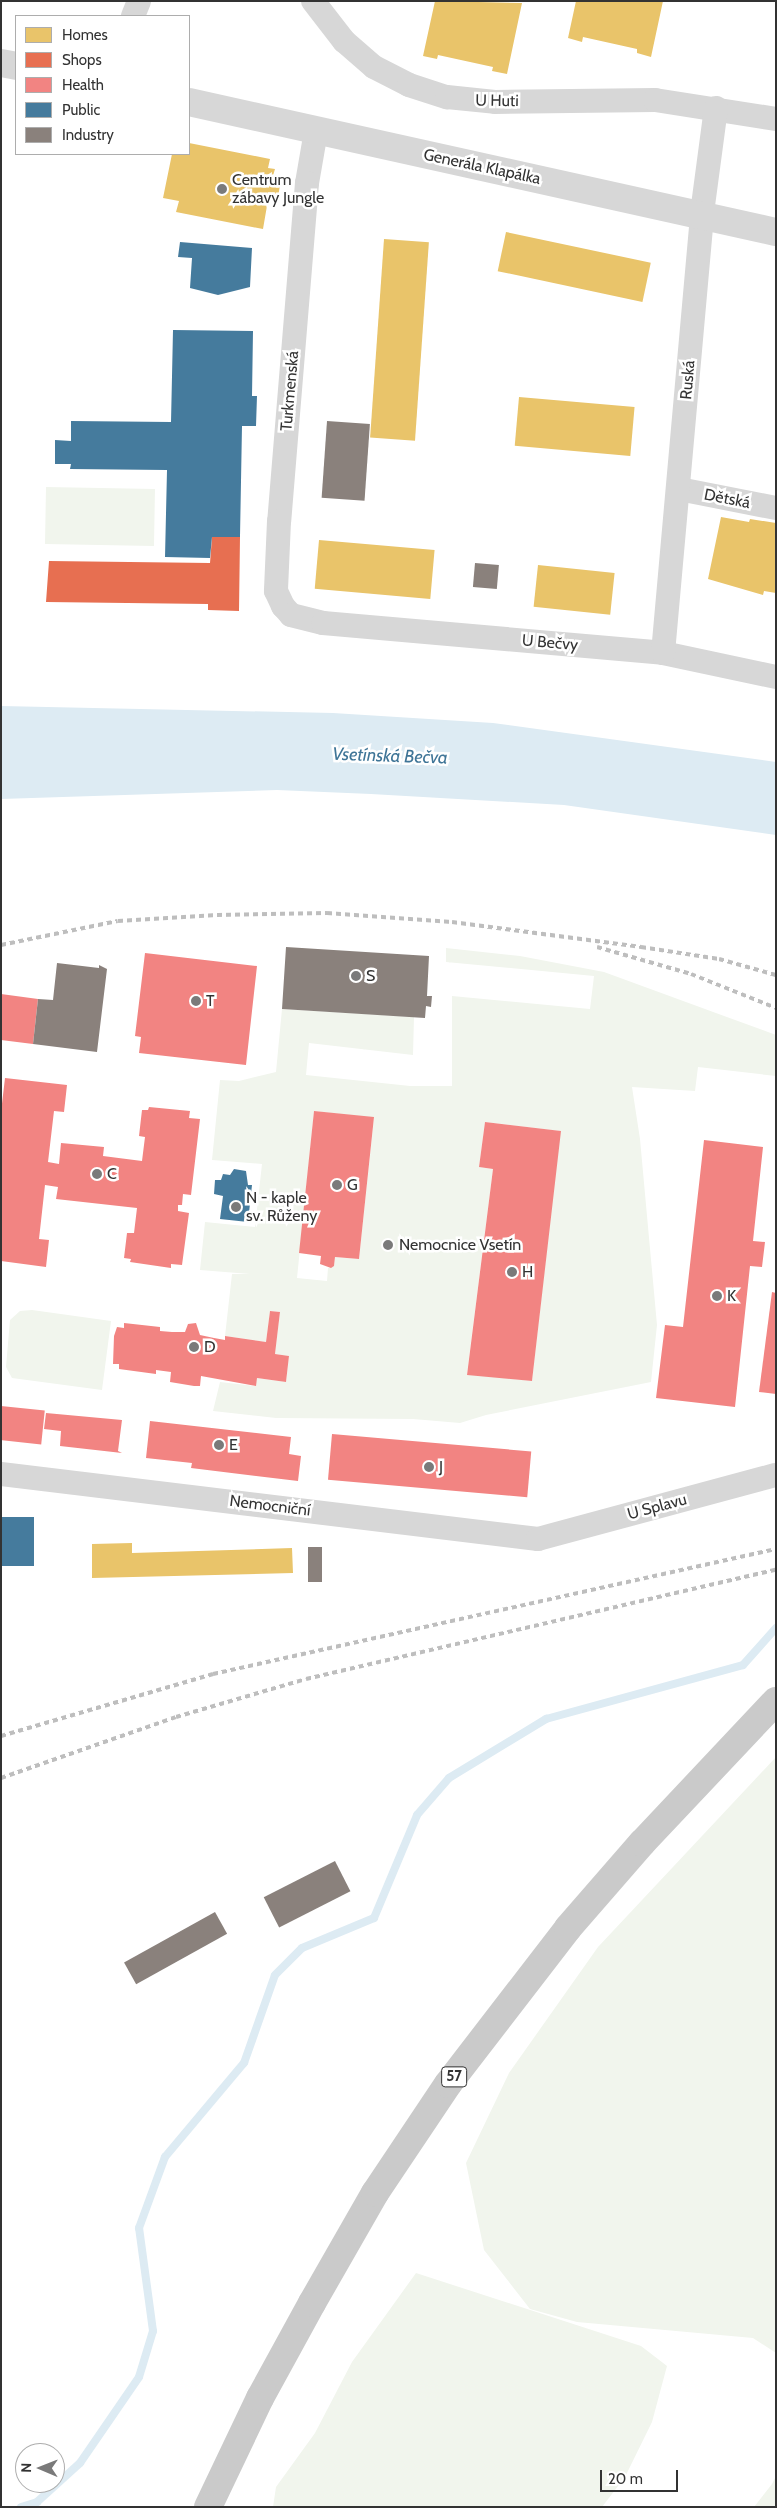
<!DOCTYPE html>
<meta charset="utf-8">
<style>
body{margin:0}
#map{position:relative;width:777px;height:2508px;overflow:hidden;background:#fff;font-family:Cabin,sans-serif}
div>[style]{position:absolute}
.green>*{inset:0;background:#f1f5ed;transform-origin:0 0}
.water>*{inset:0;background:#ddebf3}
.homes>*{inset:0;background:#e9c46a;transform-origin:0 0}
.shops>*{inset:0;background:#e76f51}
.health>*{inset:0;background:#f28482;transform-origin:0 0}
.public>*{inset:0;background:#457b9d;transform-origin:0 0}
.industry>*{inset:0;background:#8a817c;transform-origin:0 0}
.stream>*{height:8px;margin:-4px;padding:0 4px;transform-origin:4px;border-radius:4px;background:#ddebf3}
.minor>*{height:24px;margin:-12px;padding:0 12px;transform-origin:12px;border-radius:12px;background:#d7d7d7}
.tertiary>*{height:28px;margin:-14px;padding:0 14px;transform-origin:14px;border-radius:14px;background:#d7d7d7}
.primary>*{height:28px;margin:-14px;padding:0 14px;transform-origin:14px;border-radius:14px;background:#cacaca}
.rail>*{height:4px;margin-top:-2px;transform-origin:0;background:repeating-linear-gradient(90deg,#bebebe 0 5px,transparent 0 9px)}
.dots>*{width:14px;height:14px;translate:-50% -50%;box-sizing:border-box;border:2px solid #fff;border-radius:50%}
span{translate:-50% -50%;white-space:nowrap;text-align:center;line-height:1.15;-webkit-text-stroke:5px #fff;paint-order:stroke}
.shield-label span{padding:1px 4px;background:#fff;border:1px solid;border-radius:4px;-webkit-text-stroke-width:0}
.shield-label{font-size:15px;color:#333;font-weight:700}
.street-label{font-size:16px;color:#333}
.poi-label{font-size:16px;color:#333}
.left{translate:0 -50%;text-align:left}
.water-label{font-size:18px;color:#3f7597;font-style:italic}
.frame{position:absolute;inset:0;border:2px solid #333;pointer-events:none}
.legend{position:absolute;left:15px;top:15px;width:175px;height:140px;box-sizing:border-box;background:#fff;border:1px solid #adadad;margin:0;padding:6px 9px;list-style:none;font-size:15px;color:#333}
.legend li{display:flex;align-items:center;gap:10px;height:25px}
.legend b{width:25px;border:1px solid #adadad}
.north{position:absolute;left:15px;top:2443px;width:50px;height:50px;box-sizing:border-box;background:#fff;border:1px solid #adadad;border-radius:50%;rotate:271deg;font-size:14px;font-weight:700;line-height:20px;text-align:center;color:#333}
.north::after{content:'';display:block;margin:auto;width:18px;height:22px;background:#7a7a7a;clip-path:polygon(50% 0,100% 100%,50% 72%,0 100%)}
.scale{position:absolute;left:600px;top:2470px;width:78px;height:22px;box-sizing:border-box;border:2px solid #333;border-top:0;padding-left:6px;font-size:15px;line-height:18px;white-space:nowrap;color:#333;-webkit-text-stroke:4px #fff;paint-order:stroke}
</style>
<div id="map">
<div class="green">
<i style="left:46px;top:487px;width:109px;height:57px;rotate:1deg"></i>
<i style="clip-path:polygon(evenodd,446px 948px,520px 956px,604px 972px,776px 1035px,776px 1076px,698px 1067px,695px 1091px,632px 1087px,640px 1139px,657px 1325px,651px 1382px,486px 1415px,460px 1423px,413px 1419px,276px 1418px,213px 1411px,220px 1382px,255px 1386px,257px 1378px,286px 1382px,289px 1356px,275px 1354px,280px 1312px,270px 1311px,266px 1342px,225px 1336px,232px 1274px,250px 1274px,200px 1270px,205px 1222px,255px 1227px,262px 1164px,212px 1160px,220px 1080px,239px 1081px,276px 1072px,282px 1009px,414px 1017px,413px 1055px,309px 1043px,306px 1075px,410px 1086px,452px 1086px,452px 996px,590px 1009px,594px 976px,446px 962px,446px 948px,314px 1111px,374px 1118px,359px 1259px,335px 1257px,334px 1266px,328px 1268px,327px 1281px,297px 1278px,314px 1111px,446px 948px,485px 1122px,560px 1131px,532px 1381px,467px 1374px,493px 1169px,479px 1167px,485px 1122px)"></i>
<i style="clip-path:polygon(32px 1310px,111px 1321px,102px 1390px,12px 1378px,6px 1367px,10px 1320px,20px 1311px)"></i>
<i style="clip-path:polygon(776px 1757px,776px 2353px,753px 2338px,577px 2322px,530px 2309px,484px 2250px,466px 2163px,509px 2073px,598px 1947px)"></i>
<i style="clip-path:polygon(416px 2273px,641px 2346px,667px 2366px,652px 2422px,625px 2477px,602px 2507px,273px 2507px,276px 2487px,315px 2433px,352px 2362px)"></i>
<i style="clip-path:polygon(776px 2476px,776px 2507px,754px 2507px,772px 2484px)"></i>
</div>
<div class="water">
<i style="clip-path:polygon(1px 706px,333px 713px,493px 723px,776px 762px,776px 835px,564px 805px,371px 794px,277px 790px,1px 799px)"></i>
</div>
<div class="homes">
<i style="clip-path:polygon(435px 1px,522px 3px,507px 74px,492px 71px,493px 67px,438px 55px,437px 59px,423px 56px)"></i>
<i style="clip-path:polygon(576px 1px,663px 1px,651px 57px,637px 53px,637px 49px,583px 37px,582px 42px,568px 38px)"></i>
<i style="clip-path:polygon(189px 143px,270px 159px,268px 168px,275px 169px,272px 179px,281px 180px,277px 202px,268px 200px,263px 229px,176px 212px,179px 201px,163px 198px,172px 154px,189px 154px)"></i>
<i style="left:506px;top:232px;width:148px;height:40px;rotate:12deg"></i>
<i style="left:384px;top:239px;width:45px;height:199px;rotate:4deg"></i>
<i style="left:519px;top:397px;width:116px;height:49px;rotate:5deg"></i>
<i style="clip-path:polygon(721px 517px,749px 522px,750px 519px,776px 523px,776px 593px,764px 591px,763px 595px,708px 579px)"></i>
<i style="left:319px;top:540px;width:116px;height:49px;rotate:5deg"></i>
<i style="left:538px;top:565px;width:77px;height:42px;rotate:6deg"></i>
<i style="clip-path:polygon(132px 1543px,132px 1553px,292px 1548px,293px 1573px,92px 1578px,92px 1544px)"></i>
</div>
<div class="shops">
<i style="clip-path:polygon(212px 537px,240px 537px,239px 611px,208px 610px,208px 604px,46px 602px,49px 561px,210px 563px)"></i>
</div>
<div class="health">
<i style="clip-path:polygon(145px 953px,257px 966px,246px 1065px,139px 1053px,141px 1037px,135px 1036px)"></i>
<i style="clip-path:polygon(1px 994px,38px 999px,33px 1044px,1px 1040px)"></i>
<i style="clip-path:polygon(5px 1078px,67px 1085px,64px 1112px,54px 1111px,48px 1162px,59px 1164px,61px 1143px,104px 1147px,103px 1156px,142px 1161px,145px 1137px,139px 1136px,142px 1110px,148px 1110px,149px 1107px,190px 1111px,189px 1118px,200px 1119px,191px 1195px,183px 1194px,182px 1205px,178px 1205px,178px 1211px,189px 1213px,182px 1265px,171px 1264px,171px 1268px,130px 1262px,131px 1259px,124px 1258px,127px 1233px,134px 1233px,137px 1208px,56px 1199px,58px 1187px,45px 1185px,39px 1239px,49px 1240px,46px 1267px,1px 1261px,1px 1112px)"></i>
<i style="clip-path:polygon(314px 1111px,374px 1117px,359px 1259px,335px 1257px,334px 1266px,331px 1268px,320px 1264px,321px 1256px,299px 1253px)"></i>
<i style="clip-path:polygon(485px 1122px,561px 1131px,532px 1381px,467px 1375px,493px 1169px,479px 1167px)"></i>
<i style="clip-path:polygon(704px 1140px,763px 1147px,753px 1241px,765px 1242px,762px 1267px,750px 1266px,735px 1407px,656px 1398px,665px 1325px,683px 1327px)"></i>
<i style="clip-path:polygon(772px 1292px,776px 1293px,776px 1394px,759px 1392px)"></i>
<i style="clip-path:polygon(270px 1311px,280px 1312px,275px 1354px,289px 1356px,286px 1382px,257px 1378px,256px 1386px,201px 1376px,200px 1386px,194px 1386px,170px 1382px,171px 1372px,156px 1370px,156px 1374px,119px 1369px,119px 1364px,113px 1364px,114px 1336px,117px 1327px,124px 1328px,124px 1323px,160px 1327px,160px 1331px,172px 1332px,185px 1332px,188px 1324px,196px 1323px,200px 1335px,214px 1338px,225px 1340px,225px 1336px,266px 1342px)"></i>
<i style="left:1px;top:1406px;width:44px;height:34px;rotate:6deg"></i>
<i style="clip-path:polygon(46px 1413px,122px 1420px,118px 1451px,122px 1453px,60px 1446px,61px 1431px,44px 1429px)"></i>
<i style="clip-path:polygon(150px 1421px,291px 1437px,289px 1454px,301px 1456px,298px 1481px,191px 1468px,192px 1463px,146px 1458px)"></i>
<i style="left:332px;top:1434px;width:200px;height:46px;rotate:5deg"></i>
</div>
<div class="public">
<i style="clip-path:polygon(180px 242px,252px 248px,250px 287px,218px 295px,190px 288px,192px 258px,178px 257px)"></i>
<i style="clip-path:polygon(173px 330px,253px 331px,252px 396px,257px 396px,256px 426px,242px 426px,240px 537px,212px 537px,210px 558px,165px 557px,167px 470px,70px 469px,71px 464px,55px 464px,55px 440px,71px 441px,71px 421px,171px 422px)"></i>
<i style="clip-path:polygon(234px 1169px,246px 1171px,248px 1185px,252px 1185px,248px 1222px,220px 1219px,223px 1196px,214px 1194px,215px 1180px,221px 1180px,223px 1174px,230px 1175px)"></i>
<i style="left:1px;top:1517px;width:33px;height:49px"></i>
</div>
<div class="industry">
<i style="left:327px;top:421px;width:43px;height:77px;rotate:4deg"></i>
<i style="left:475px;top:563px;width:24px;height:24px;rotate:5deg"></i>
<i style="clip-path:polygon(286px 947px,429px 956px,427px 996px,432px 996px,431px 1007px,426px 1006px,425px 1018px,282px 1009px)"></i>
<i style="clip-path:polygon(57px 963px,99px 968px,99px 965px,107px 969px,97px 1052px,33px 1044px,38px 999px,53px 1000px)"></i>
<i style="left:308px;top:1547px;width:14px;height:35px"></i>
<i style="left:335px;top:1861px;width:34px;height:80px;rotate:63deg"></i>
<i style="left:215px;top:1912px;width:25px;height:104px;rotate:61deg"></i>
</div>
<div class="stream">
<i style="left:21px;top:2507px;width:17px;rotate:-17deg"></i>
<i style="left:37px;top:2502px;width:58px;rotate:-42.2deg"></i>
<i style="left:80px;top:2463px;width:104px;rotate:-55.5deg"></i>
<i style="left:139px;top:2377px;width:48px;rotate:-73.1deg"></i>
<i style="left:153px;top:2331px;width:104px;rotate:-97.7deg"></i>
<i style="left:139px;top:2228px;width:76px;rotate:-69.9deg"></i>
<i style="left:165px;top:2157px;width:123px;rotate:-50deg"></i>
<i style="left:244px;top:2063px;width:93px;rotate:-70.6deg"></i>
<i style="left:275px;top:1975px;width:38px;rotate:-45deg"></i>
<i style="left:302px;top:1948px;width:78px;rotate:-22.6deg"></i>
<i style="left:374px;top:1918px;width:112px;rotate:-67.3deg"></i>
<i style="left:417px;top:1815px;width:49px;rotate:-49.1deg"></i>
<i style="left:449px;top:1778px;width:114px;rotate:-31.3deg"></i>
<i style="left:546px;top:1719px;width:204px;rotate:-15.3deg"></i>
<i style="left:743px;top:1665px;width:50px;rotate:-48.3deg"></i>
</div>
<div class="minor">
<i style="left:313px;top:1px;width:51px;rotate:52.2deg"></i>
<i style="left:344px;top:41px;width:40px;rotate:41deg"></i>
<i style="left:374px;top:67px;width:39px;rotate:27deg"></i>
<i style="left:409px;top:85px;width:40px;rotate:18deg"></i>
<i style="left:447px;top:97px;width:48px;rotate:5.9deg"></i>
<i style="left:495px;top:102px;width:160px;rotate:-0.7deg"></i>
<i style="left:655px;top:100px;width:122px;rotate:8.9deg"></i>
<i style="left:133px;top:16px;width:16px;rotate:-68deg"></i>
<i style="left:316px;top:131px;width:53px;rotate:99.8deg"></i>
<i style="left:307px;top:183px;width:339px;rotate:94.7deg"></i>
<i style="left:279px;top:521px;width:70px;rotate:92.5deg"></i>
<i style="left:276px;top:591px;width:17px;rotate:65deg"></i>
<i style="left:283px;top:606px;width:12px;rotate:48deg"></i>
<i style="left:291px;top:615px;width:33px;rotate:14deg"></i>
<i style="left:323px;top:623px;width:341px;rotate:5deg"></i>
<i style="left:663px;top:653px;width:116px;rotate:12deg"></i>
<i style="left:679px;top:489px;width:99px;rotate:11.1deg"></i>
<i style="left:663px;top:653px;width:442px;rotate:-84.9deg"></i>
<i style="left:702px;top:213px;width:106px;rotate:-82.4deg"></i>
<i style="left:1px;top:1474px;width:541px;rotate:6.9deg"></i>
<i style="left:538px;top:1539px;width:246px;rotate:-15.1deg"></i>
</div>
<div class="tertiary">
<i style="left:1px;top:63px;width:15px;rotate:11deg"></i>
<i style="left:189px;top:102px;width:601px;rotate:12.49deg"></i>
</div>
<div class="primary">
<i style="left:208px;top:2507px;width:121px;rotate:-64.5deg"></i>
<i style="left:260px;top:2398px;width:108px;rotate:-61.3deg"></i>
<i style="left:312px;top:2303px;width:127px;rotate:-60.2deg"></i>
<i style="left:375px;top:2193px;width:131px;rotate:-56.2deg"></i>
<i style="left:448px;top:2084px;width:197px;rotate:-52.4deg"></i>
<i style="left:568px;top:1928px;width:113px;rotate:-49deg"></i>
<i style="left:642px;top:1843px;width:195px;rotate:-46.7deg"></i>
</div>
<div class="rail">
<i style="left:1px;top:945px;width:119px;rotate:-11.6deg"></i>
<i style="left:118px;top:921px;width:99px;rotate:-3.5deg"></i>
<i style="left:217px;top:915px;width:110px;rotate:-1deg"></i>
<i style="left:327px;top:913px;width:125px;rotate:4.1deg"></i>
<i style="left:452px;top:922px;width:191px;rotate:7.5deg"></i>
<i style="left:641px;top:947px;width:79px;rotate:8.7deg"></i>
<i style="left:719px;top:959px;width:59px;rotate:15.7deg"></i>
<i style="left:597px;top:947px;width:98px;rotate:16deg"></i>
<i style="left:691px;top:974px;width:92px;rotate:21.8deg"></i>
<i style="left:1px;top:1736px;width:221px;rotate:-16.3deg"></i>
<i style="left:213px;top:1674px;width:577px;rotate:-12.52deg"></i>
<i style="left:1px;top:1778px;width:185px;rotate:-19.2deg"></i>
<i style="left:176px;top:1717px;width:135px;rotate:-16.3deg"></i>
<i style="left:306px;top:1679px;width:482px;rotate:-13.1deg"></i>
</div>
<div class="dots">
<i style="left:222px;top:189px;background:#7a7a7a"></i>
<i style="left:356px;top:976px;background:#7a7a7a"></i>
<i style="left:196px;top:1001px;background:#7a7a7a"></i>
<i style="left:97px;top:1174px;background:#7a7a7a"></i>
<i style="left:337px;top:1185px;background:#7a7a7a"></i>
<i style="left:236px;top:1207px;background:#7a7a7a"></i>
<i style="left:388px;top:1245px;background:#7a7a7a"></i>
<i style="left:512px;top:1272px;background:#7a7a7a"></i>
<i style="left:717px;top:1296px;background:#7a7a7a"></i>
<i style="left:194px;top:1347px;background:#7a7a7a"></i>
<i style="left:219px;top:1445px;background:#7a7a7a"></i>
<i style="left:429px;top:1467px;background:#7a7a7a"></i>
</div>
<div class="shield-label">
<span style="left:454px;top:2077px">57</span>
</div>
<div class="street-label">
<span style="left:497px;top:101px;rotate:1deg">U Huti</span>
<span style="left:482px;top:167px;rotate:12deg">Generála Klapálka</span>
<span style="left:688px;top:380px;rotate:-85deg">Ruská</span>
<span style="left:290px;top:391px;rotate:-85deg">Turkmenská</span>
<span style="left:727px;top:499px;rotate:11deg">Dětská</span>
<span style="left:550px;top:643px;rotate:5deg">U Bečvy</span>
<span style="left:270px;top:1506px;rotate:7deg">Nemocniční</span>
<span style="left:657px;top:1507px;rotate:-15deg">U Splavu</span>
</div>
<div class="poi-label">
<span class="left" style="left:232px;top:189px">Centrum<br>zábavy Jungle</span>
<span class="left" style="left:366px;top:976px">S</span>
<span class="left" style="left:206px;top:1001px">T</span>
<span class="left" style="left:107px;top:1174px">C</span>
<span class="left" style="left:347px;top:1185px">G</span>
<span class="left" style="left:246px;top:1207px">N - kaple<br>sv. Růženy</span>
<span class="left" style="left:399px;top:1245px">Nemocnice Vsetín</span>
<span class="left" style="left:522px;top:1272px">H</span>
<span class="left" style="left:727px;top:1296px">K</span>
<span class="left" style="left:204px;top:1347px">D</span>
<span class="left" style="left:229px;top:1445px">E</span>
<span class="left" style="left:439px;top:1467px">J</span>
</div>
<div class="water-label">
<span style="left:390px;top:756px;rotate:2deg">Vsetínská Bečva</span>
</div>
<div class="frame"></div>
<ul class="legend">
<li><b style="height:14px;background:#e9c46a"></b>Homes</li>
<li><b style="height:14px;background:#e76f51"></b>Shops</li>
<li><b style="height:14px;background:#f28482"></b>Health</li>
<li><b style="height:14px;background:#457b9d"></b>Public</li>
<li><b style="height:14px;background:#8a817c"></b>Industry</li>
</ul>
<div class="north">N</div>
<div class="scale">20 m</div>
</div>
